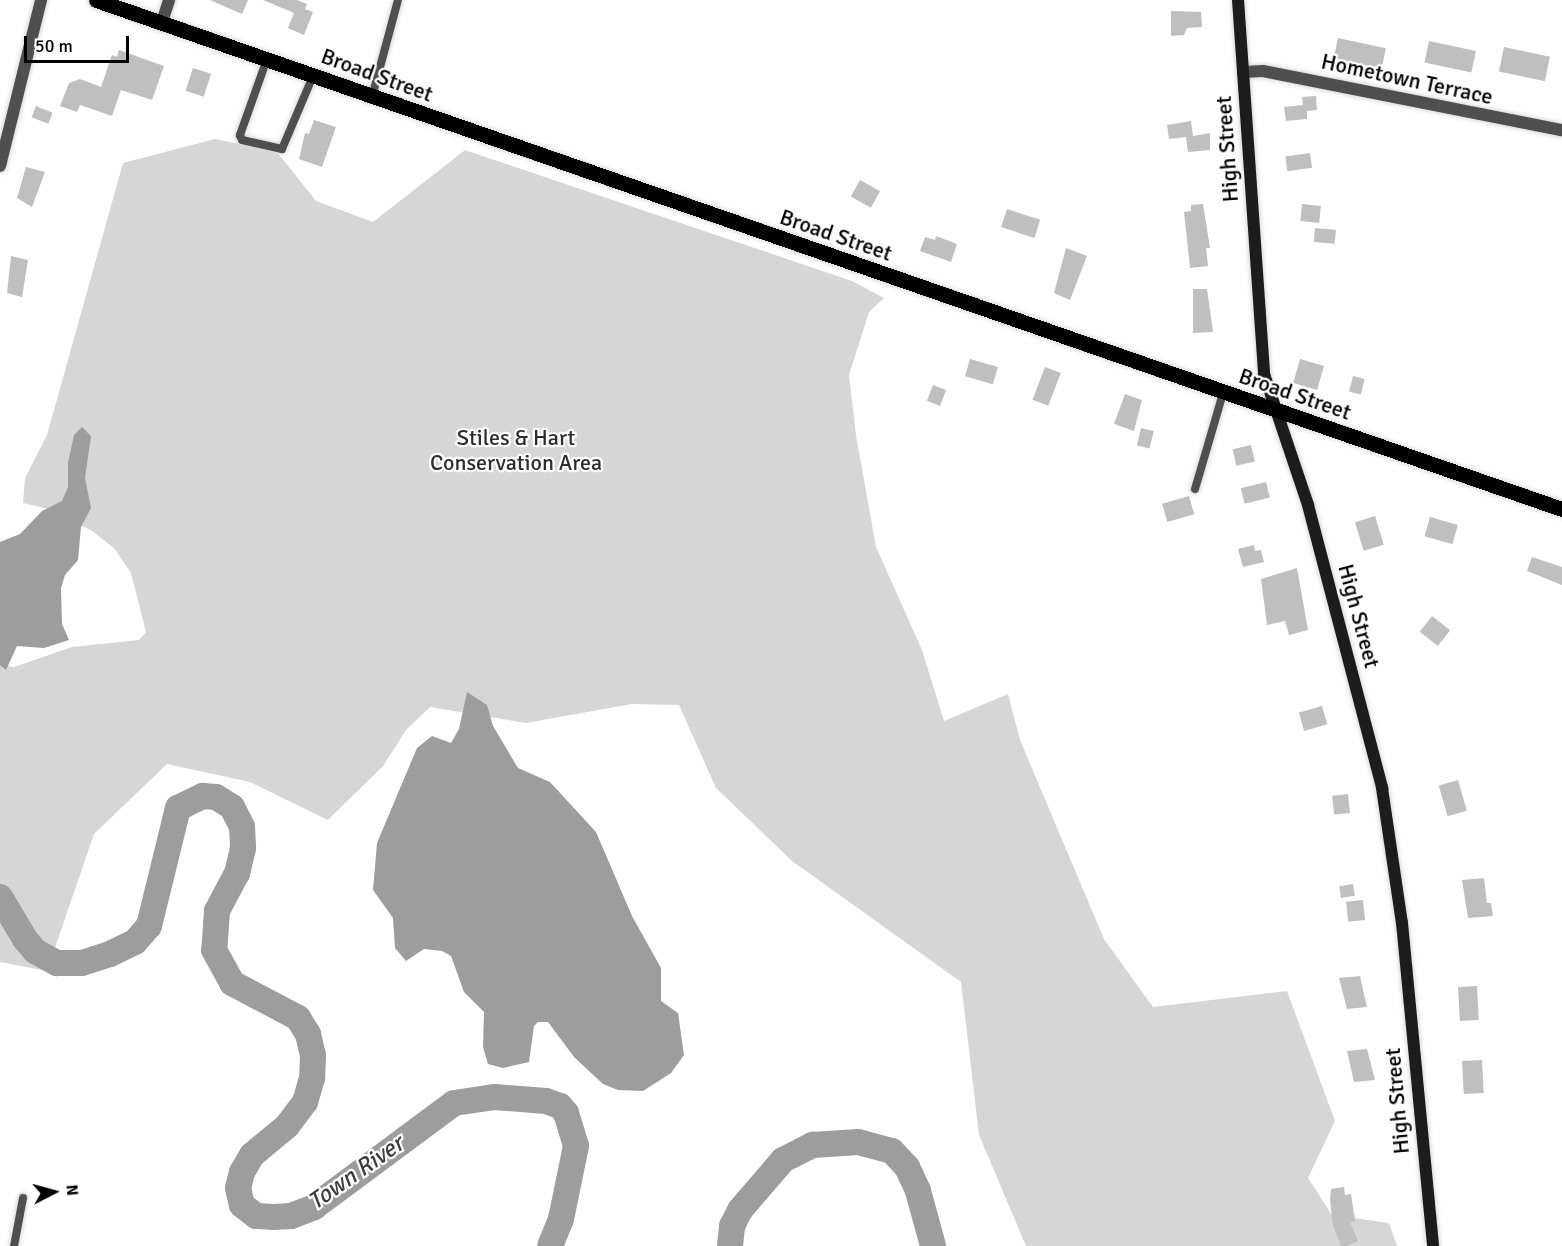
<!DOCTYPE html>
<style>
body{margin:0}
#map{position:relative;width:1562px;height:1246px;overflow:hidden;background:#fff;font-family:Signika,sans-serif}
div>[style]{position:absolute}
.green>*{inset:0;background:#d6d6d6}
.water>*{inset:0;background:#9d9d9d}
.river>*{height:26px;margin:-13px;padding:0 13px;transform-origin:13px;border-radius:13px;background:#9d9d9d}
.building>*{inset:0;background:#bfbfbf;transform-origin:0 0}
.roads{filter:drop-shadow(0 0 2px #dbdbdb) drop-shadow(0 0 2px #dbdbdb)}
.lane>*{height:8px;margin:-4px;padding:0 4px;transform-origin:4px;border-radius:4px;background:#4f4f4f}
.street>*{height:12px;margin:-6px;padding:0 6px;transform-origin:6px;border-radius:6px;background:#4f4f4f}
.secondary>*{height:12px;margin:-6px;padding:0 6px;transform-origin:6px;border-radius:6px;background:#1c1c1c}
.primary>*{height:15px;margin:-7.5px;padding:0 7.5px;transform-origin:7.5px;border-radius:7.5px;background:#000}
span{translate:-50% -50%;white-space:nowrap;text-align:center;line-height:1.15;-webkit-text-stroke:4.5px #fff;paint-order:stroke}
.street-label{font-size:22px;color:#000}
.park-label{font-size:22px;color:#2d2d2d}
.water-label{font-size:24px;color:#3e3e3e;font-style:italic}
.north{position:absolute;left:24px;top:1162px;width:60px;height:60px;-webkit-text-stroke:4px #fff;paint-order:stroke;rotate:84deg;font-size:16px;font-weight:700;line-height:24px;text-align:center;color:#000}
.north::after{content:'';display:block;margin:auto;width:21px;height:27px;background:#000;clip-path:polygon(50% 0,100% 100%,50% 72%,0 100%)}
.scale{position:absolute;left:24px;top:36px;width:105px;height:27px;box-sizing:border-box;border:3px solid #000;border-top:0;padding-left:8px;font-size:18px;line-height:21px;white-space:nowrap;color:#000;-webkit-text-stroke:4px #fff;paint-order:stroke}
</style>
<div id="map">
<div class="green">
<i style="clip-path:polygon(215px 139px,277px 152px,316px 201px,373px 222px,465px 150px,852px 281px,884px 298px,869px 312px,849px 375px,856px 435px,876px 547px,922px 650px,944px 721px,1008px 694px,1020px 740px,1104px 939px,1153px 1007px,1287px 991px,1335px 1121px,1308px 1178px,1332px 1215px,1389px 1223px,1397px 1246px,1026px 1246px,979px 1135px,961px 982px,792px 861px,716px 788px,679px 705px,632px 704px,526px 723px,430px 707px,406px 730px,383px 766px,328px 820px,250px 782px,167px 764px,94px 834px,47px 971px,0 962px,0 665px,14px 667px,72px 647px,139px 640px,146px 632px,131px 573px,114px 548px,92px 531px,49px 509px,23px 503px,25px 478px,47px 435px,123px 163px)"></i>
</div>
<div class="water">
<i style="clip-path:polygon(82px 427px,91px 436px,85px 478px,91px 508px,81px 527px,78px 560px,65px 575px,61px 588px,62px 624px,69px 640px,44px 648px,17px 646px,6px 670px,0 665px,0 542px,20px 534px,42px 511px,62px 501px,68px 487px,68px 463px,74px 435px)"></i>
<i style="clip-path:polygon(467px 692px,487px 705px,493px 726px,518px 768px,550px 782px,596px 832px,632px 916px,661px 968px,661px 1001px,678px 1013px,684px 1055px,671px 1073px,643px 1091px,618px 1090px,603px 1084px,574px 1057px,548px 1022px,538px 1022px,534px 1026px,529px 1062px,503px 1068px,488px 1064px,483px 1047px,484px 1012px,464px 992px,451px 956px,442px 951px,424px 949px,406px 961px,395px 948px,393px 918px,373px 890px,377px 843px,417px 748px,432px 736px,451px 743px,459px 729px)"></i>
</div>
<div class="river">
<i style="left:0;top:897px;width:49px;rotate:59.2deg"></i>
<i style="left:25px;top:939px;width:16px;rotate:50deg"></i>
<i style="left:35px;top:951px;width:25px;rotate:29deg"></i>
<i style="left:57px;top:963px;width:25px"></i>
<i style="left:82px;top:963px;width:29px;rotate:-18deg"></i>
<i style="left:110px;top:954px;width:28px;rotate:-26deg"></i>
<i style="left:135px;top:942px;width:21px;rotate:-49deg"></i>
<i style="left:149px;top:926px;width:122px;rotate:-76.2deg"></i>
<i style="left:178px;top:808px;width:28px;rotate:-26deg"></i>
<i style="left:203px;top:796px;width:13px;rotate:4deg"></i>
<i style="left:216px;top:797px;width:19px;rotate:32deg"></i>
<i style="left:232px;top:807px;width:22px;rotate:63deg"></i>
<i style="left:242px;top:827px;width:21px;rotate:87deg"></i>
<i style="left:243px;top:848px;width:26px;rotate:103deg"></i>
<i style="left:237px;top:873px;width:43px;rotate:117.8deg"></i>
<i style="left:217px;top:911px;width:39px;rotate:94deg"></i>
<i style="left:214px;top:950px;width:38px;rotate:61deg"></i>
<i style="left:232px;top:983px;width:75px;rotate:27.9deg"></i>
<i style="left:298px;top:1018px;width:19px;rotate:58deg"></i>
<i style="left:308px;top:1034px;width:22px;rotate:77deg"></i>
<i style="left:313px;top:1055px;width:23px;rotate:92deg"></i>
<i style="left:312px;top:1078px;width:25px;rotate:106deg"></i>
<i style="left:305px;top:1102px;width:30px;rotate:127deg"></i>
<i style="left:287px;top:1126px;width:45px;rotate:140.4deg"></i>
<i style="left:252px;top:1155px;width:20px;rotate:120deg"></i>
<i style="left:242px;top:1172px;width:16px;rotate:104deg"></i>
<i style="left:238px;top:1188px;width:17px;rotate:77deg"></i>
<i style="left:242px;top:1205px;width:18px;rotate:38deg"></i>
<i style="left:256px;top:1216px;width:17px;rotate:3deg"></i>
<i style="left:273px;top:1217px;width:18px;rotate:-3deg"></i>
<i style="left:291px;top:1216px;width:25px;rotate:-21deg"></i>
<i style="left:314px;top:1207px;width:174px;rotate:-36.6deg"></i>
<i style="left:454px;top:1103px;width:40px;rotate:-8.5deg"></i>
<i style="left:494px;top:1097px;width:52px;rotate:4.4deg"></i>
<i style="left:546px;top:1101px;width:15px;rotate:20deg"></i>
<i style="left:560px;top:1106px;width:9px;rotate:49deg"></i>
<i style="left:566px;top:1113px;width:34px;rotate:73deg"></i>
<i style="left:576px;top:1146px;width:75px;rotate:101.6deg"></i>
<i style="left:561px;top:1219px;width:29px;rotate:112deg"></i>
<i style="left:730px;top:1246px;width:20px;rotate:-84deg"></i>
<i style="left:732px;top:1226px;width:18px;rotate:-63deg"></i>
<i style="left:740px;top:1210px;width:66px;rotate:-49.3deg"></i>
<i style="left:783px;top:1160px;width:34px;rotate:-27deg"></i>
<i style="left:813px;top:1145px;width:45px;rotate:-3.8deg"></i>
<i style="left:858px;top:1142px;width:35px;rotate:15deg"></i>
<i style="left:892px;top:1151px;width:22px;rotate:47deg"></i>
<i style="left:907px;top:1167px;width:26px;rotate:65deg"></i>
<i style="left:918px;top:1191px;width:57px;rotate:74.7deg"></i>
</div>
<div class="building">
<i style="clip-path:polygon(210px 0,248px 0,242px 14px)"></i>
<i style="clip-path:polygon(263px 0,297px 0,307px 4px,305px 9px,313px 12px,304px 35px,288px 28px,294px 13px)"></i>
<i style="clip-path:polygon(1171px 11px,1201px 12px,1202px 27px,1187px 28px,1184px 35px,1171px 36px)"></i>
<i style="left:1338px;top:38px;width:49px;height:21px;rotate:12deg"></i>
<i style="left:1429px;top:41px;width:48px;height:22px;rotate:12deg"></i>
<i style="left:1504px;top:47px;width:47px;height:25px;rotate:12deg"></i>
<i style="clip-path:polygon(119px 50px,164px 66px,152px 100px,121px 90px,112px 116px,80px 105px,77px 112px,60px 106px,69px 83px,80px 79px,101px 87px,112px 55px,117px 57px)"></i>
<i style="left:193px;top:68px;width:19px;height:24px;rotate:18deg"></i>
<i style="clip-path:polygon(1316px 96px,1317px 110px,1307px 111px,1307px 119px,1286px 121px,1284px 107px,1303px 105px,1302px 97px)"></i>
<i style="left:36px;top:106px;width:18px;height:12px;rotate:22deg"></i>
<i style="clip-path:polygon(314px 120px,336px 127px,322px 167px,299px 159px,305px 133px,309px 134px)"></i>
<i style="clip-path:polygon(1191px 121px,1193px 136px,1210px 133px,1210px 150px,1188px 152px,1186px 137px,1169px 139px,1167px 125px)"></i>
<i style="left:1310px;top:153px;width:15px;height:25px;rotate:82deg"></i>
<i style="clip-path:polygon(26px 167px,45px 172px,32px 207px,17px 198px)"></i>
<i style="left:860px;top:180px;width:23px;height:19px;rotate:29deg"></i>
<i style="clip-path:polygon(1203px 204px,1210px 248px,1206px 248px,1208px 266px,1190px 268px,1184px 212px,1191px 211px,1191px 205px)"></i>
<i style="left:1302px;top:204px;width:19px;height:17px;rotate:6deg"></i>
<i style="left:1007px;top:209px;width:35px;height:19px;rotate:18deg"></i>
<i style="left:1315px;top:228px;width:21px;height:14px;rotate:5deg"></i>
<i style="clip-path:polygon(936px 236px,957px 244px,951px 262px,920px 251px,925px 237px,935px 240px)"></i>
<i style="clip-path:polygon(1066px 248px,1087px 256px,1070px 300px,1054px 293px)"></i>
<i style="clip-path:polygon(11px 256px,28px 260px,22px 297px,7px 293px)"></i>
<i style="clip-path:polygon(1193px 289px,1207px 289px,1213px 332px,1193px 333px)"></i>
<i style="left:970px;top:359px;width:29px;height:18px;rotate:16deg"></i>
<i style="left:1300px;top:359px;width:25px;height:25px;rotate:16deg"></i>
<i style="left:1045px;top:367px;width:17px;height:35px;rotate:21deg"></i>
<i style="left:1353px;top:376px;width:12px;height:16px;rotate:14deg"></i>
<i style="left:933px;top:385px;width:14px;height:17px;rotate:21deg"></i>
<i style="clip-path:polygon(1125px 394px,1142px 400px,1134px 431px,1114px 424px)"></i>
<i style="left:1141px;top:428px;width:13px;height:18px;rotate:13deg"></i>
<i style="left:1251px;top:445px;width:17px;height:19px;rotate:77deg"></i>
<i style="left:1266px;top:482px;width:16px;height:26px;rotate:76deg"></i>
<i style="left:1189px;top:496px;width:19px;height:28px;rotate:74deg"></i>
<i style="left:1375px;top:516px;width:30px;height:21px;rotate:73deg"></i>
<i style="left:1430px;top:517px;width:29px;height:20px;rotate:16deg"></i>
<i style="clip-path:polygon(1254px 545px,1255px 551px,1261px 550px,1264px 562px,1243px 567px,1238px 549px)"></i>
<i style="clip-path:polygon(1532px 557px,1562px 567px,1562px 585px,1527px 571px)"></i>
<i style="clip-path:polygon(1297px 568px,1308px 630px,1289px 635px,1285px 621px,1267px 625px,1261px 579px)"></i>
<i style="left:1432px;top:616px;width:23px;height:20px;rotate:38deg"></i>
<i style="left:1322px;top:706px;width:19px;height:24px;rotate:74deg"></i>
<i style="left:1458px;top:780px;width:32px;height:20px;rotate:74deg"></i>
<i style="left:1348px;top:794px;width:19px;height:16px;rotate:84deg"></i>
<i style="clip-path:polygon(1484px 878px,1487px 903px,1491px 903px,1493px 916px,1468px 918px,1462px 880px)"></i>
<i style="left:1353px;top:884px;width:12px;height:14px;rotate:81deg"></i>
<i style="left:1363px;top:900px;width:20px;height:17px;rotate:84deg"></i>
<i style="clip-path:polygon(1360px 976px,1367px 1007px,1347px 1009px,1339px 978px)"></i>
<i style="left:1477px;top:986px;width:34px;height:19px;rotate:87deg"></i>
<i style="clip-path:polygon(1367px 1049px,1375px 1080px,1354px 1082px,1347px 1051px)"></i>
<i style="left:1482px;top:1060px;width:33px;height:20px;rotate:87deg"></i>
<i style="clip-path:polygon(1344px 1187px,1345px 1195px,1351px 1194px,1355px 1221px,1350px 1222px,1358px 1241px,1347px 1246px,1341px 1246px,1333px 1226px,1330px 1200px,1331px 1189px)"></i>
</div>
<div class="roads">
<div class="lane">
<i style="left:267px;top:59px;width:81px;rotate:109.6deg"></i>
<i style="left:240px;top:135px;width:5px;rotate:68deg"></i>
<i style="left:242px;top:140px;width:41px;rotate:12.7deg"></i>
<i style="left:282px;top:149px;width:79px;rotate:-67deg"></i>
<i style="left:372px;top:97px;width:100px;rotate:-75deg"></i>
<i style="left:1195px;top:489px;width:100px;rotate:-73.7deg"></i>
<i style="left:14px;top:1246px;width:49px;rotate:-79.4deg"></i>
</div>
<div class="street">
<i style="left:162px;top:22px;width:23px;rotate:-72deg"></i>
<i style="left:1243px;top:72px;width:20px;rotate:-3deg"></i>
<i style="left:1263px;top:71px;width:305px;rotate:11.2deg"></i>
<i style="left:0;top:166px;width:171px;rotate:-76.1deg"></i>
</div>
<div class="secondary">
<i style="left:1238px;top:0;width:375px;rotate:86deg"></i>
<i style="left:1264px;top:374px;width:138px;rotate:71.4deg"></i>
<i style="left:1308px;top:505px;width:293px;rotate:75.3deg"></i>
<i style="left:1382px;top:788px;width:136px;rotate:81.6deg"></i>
<i style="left:1402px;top:923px;width:324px;rotate:84.5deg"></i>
</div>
<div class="primary">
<i style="left:96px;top:0;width:1552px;rotate:19.15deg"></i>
</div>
</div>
<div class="street-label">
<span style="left:377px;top:75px;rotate:20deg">Broad Street</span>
<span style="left:1407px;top:79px;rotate:12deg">Hometown Terrace</span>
<span style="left:1227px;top:149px;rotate:-94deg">High Street</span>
<span style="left:836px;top:235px;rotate:19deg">Broad Street</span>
<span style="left:1295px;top:394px;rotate:19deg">Broad Street</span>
<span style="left:1359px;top:616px;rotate:75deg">High Street</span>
<span style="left:1397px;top:1101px;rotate:-95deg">High Street</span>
</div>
<div class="park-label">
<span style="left:516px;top:450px">Stiles &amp; Hart<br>Conservation Area</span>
</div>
<div class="water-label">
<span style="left:356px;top:1173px;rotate:-35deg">Town River</span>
</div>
<div class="north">N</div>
<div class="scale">50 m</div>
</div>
